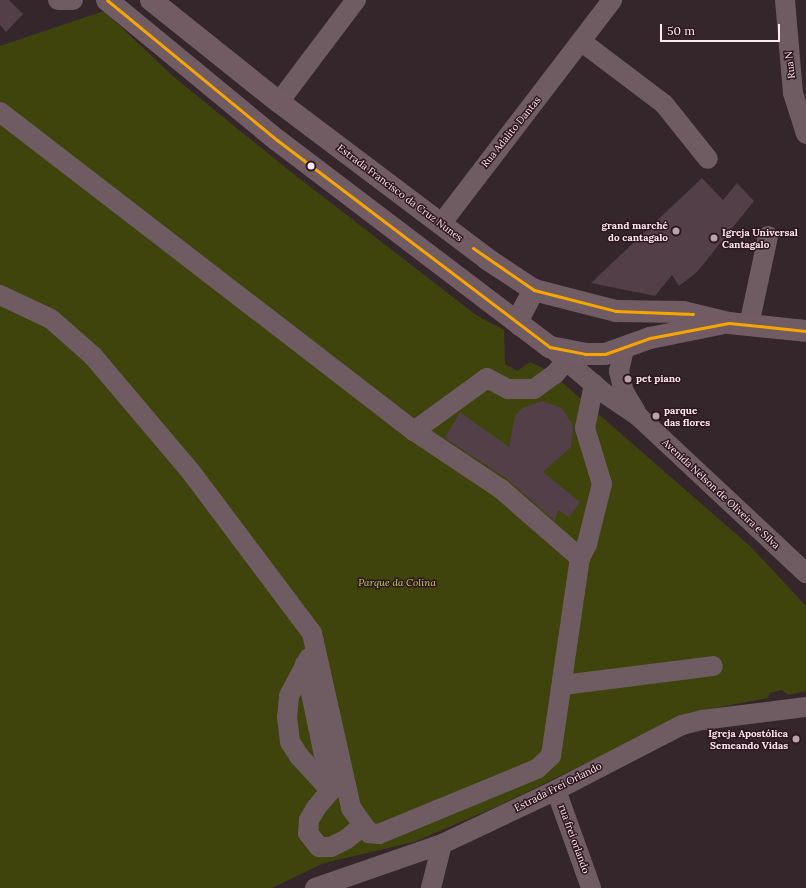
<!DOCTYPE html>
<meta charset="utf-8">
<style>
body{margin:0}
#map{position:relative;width:806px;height:888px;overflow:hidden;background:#34262b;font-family:Lora,serif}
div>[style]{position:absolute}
.green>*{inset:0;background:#3f440d}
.building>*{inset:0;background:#533f47}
.minor>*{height:20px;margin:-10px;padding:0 10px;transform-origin:10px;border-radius:10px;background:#6f5c63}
.major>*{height:22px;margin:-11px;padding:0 11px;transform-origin:11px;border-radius:11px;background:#725c64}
.bus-1>*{height:3px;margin:-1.5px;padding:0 1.5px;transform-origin:1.5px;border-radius:1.5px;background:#f7a600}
.dots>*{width:11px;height:11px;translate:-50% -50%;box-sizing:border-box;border:2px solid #2f1620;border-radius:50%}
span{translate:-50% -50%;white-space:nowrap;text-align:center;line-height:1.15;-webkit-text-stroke:3px #2f1620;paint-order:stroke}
.street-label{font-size:10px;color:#fdeaf0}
.poi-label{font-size:10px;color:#fdeaf0;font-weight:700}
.right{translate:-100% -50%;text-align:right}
.left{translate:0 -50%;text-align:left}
.park-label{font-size:10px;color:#bdce5a;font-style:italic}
.scale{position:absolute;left:660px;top:24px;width:120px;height:18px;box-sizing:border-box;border:2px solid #fdeaf0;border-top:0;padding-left:5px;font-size:12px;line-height:14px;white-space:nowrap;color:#fdeaf0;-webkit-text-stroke:3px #2f1620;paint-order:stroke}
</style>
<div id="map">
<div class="green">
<i style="clip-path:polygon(104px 11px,174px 77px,286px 168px,476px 315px,504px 330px,505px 364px,517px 371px,530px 362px,549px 371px,751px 547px,806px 606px,806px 691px,788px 695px,782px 690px,770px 693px,768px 698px,689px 713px,498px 806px,414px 842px,324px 863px,272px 888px,0 888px,0 46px)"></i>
</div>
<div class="building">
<i style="clip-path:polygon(0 0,9px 0,23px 14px,6px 32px,0 25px)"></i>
<i style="clip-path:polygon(702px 178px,723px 200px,737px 183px,754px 201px,697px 272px,679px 286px,672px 275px,655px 296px,591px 283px)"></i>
<i style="clip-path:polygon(542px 401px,562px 408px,573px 426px,571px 447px,543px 472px,580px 502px,569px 517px,558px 510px,555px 521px,507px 479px,445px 438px,460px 412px,509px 447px,515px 416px,522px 408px)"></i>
</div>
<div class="minor">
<i style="left:58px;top:0;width:15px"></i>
<i style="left:785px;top:0;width:93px;rotate:85.1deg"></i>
<i style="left:793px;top:93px;width:43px;rotate:72.4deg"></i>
<i style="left:582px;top:42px;width:103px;rotate:37.1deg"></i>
<i style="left:664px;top:104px;width:70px;rotate:51.3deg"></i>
<i style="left:279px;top:102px;width:128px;rotate:-53deg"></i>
<i style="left:0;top:112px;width:523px;rotate:37.62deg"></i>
<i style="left:414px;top:431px;width:90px;rotate:-36deg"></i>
<i style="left:487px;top:378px;width:24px;rotate:28deg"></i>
<i style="left:508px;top:389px;width:26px"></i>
<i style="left:534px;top:389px;width:26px;rotate:-36deg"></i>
<i style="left:555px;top:374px;width:17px;rotate:-50deg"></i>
<i style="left:441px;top:224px;width:282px;rotate:-52.6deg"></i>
<i style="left:0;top:295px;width:56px;rotate:25.2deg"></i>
<i style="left:51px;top:319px;width:56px;rotate:41.4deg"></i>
<i style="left:93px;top:356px;width:152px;rotate:49.8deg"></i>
<i style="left:191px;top:472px;width:201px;rotate:53.1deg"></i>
<i style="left:312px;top:633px;width:179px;rotate:77.4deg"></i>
<i style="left:351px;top:808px;width:31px;rotate:54deg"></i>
<i style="left:369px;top:833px;width:10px;rotate:6deg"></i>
<i style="left:379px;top:834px;width:171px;rotate:-22.4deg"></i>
<i style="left:537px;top:769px;width:19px;rotate:-43deg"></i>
<i style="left:551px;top:756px;width:200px;rotate:-81.7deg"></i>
<i style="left:580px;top:558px;width:16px;rotate:-63deg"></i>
<i style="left:587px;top:544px;width:62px;rotate:-76deg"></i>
<i style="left:602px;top:484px;width:59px;rotate:-106.9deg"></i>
<i style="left:585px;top:428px;width:45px;rotate:-78.4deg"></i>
<i style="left:749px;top:325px;width:91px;rotate:-77.9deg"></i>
<i style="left:624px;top:349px;width:23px;rotate:103deg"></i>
<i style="left:619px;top:371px;width:22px;rotate:77deg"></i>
<i style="left:624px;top:392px;width:23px;rotate:59deg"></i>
<i style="left:556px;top:352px;width:63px;rotate:40.5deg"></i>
<i style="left:604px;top:393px;width:41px;rotate:34.1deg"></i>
<i style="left:638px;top:416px;width:230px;rotate:43.1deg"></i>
<i style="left:414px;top:431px;width:105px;rotate:33.7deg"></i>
<i style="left:501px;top:489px;width:105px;rotate:41.1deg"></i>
<i style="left:309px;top:658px;width:43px;rotate:117.8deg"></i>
<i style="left:289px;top:696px;width:21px;rotate:95deg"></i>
<i style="left:287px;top:717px;width:25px;rotate:83deg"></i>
<i style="left:290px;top:742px;width:17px;rotate:57deg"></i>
<i style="left:299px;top:756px;width:47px;rotate:47.6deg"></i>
<i style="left:305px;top:664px;width:129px;rotate:78.3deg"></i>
<i style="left:331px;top:790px;width:23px;rotate:130deg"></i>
<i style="left:316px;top:808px;width:14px;rotate:120deg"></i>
<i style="left:309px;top:820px;width:13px;rotate:94deg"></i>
<i style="left:308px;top:833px;width:18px;rotate:52deg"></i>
<i style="left:319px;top:847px;width:12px"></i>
<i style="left:331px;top:847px;width:18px;rotate:-27deg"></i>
<i style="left:347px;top:839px;width:20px;rotate:-41deg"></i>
<i style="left:563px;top:685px;width:151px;rotate:-7.2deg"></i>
<i style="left:556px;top:790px;width:104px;rotate:70.3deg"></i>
<i style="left:315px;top:888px;width:134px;rotate:-19.1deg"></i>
<i style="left:442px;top:844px;width:126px;rotate:-25.3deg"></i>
<i style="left:556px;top:790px;width:142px;rotate:-27.3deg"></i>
<i style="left:682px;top:725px;width:21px;rotate:-14deg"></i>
<i style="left:702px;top:720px;width:105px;rotate:-7.1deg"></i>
<i style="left:431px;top:888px;width:45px;rotate:-76deg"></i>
</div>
<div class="major">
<i style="left:107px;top:0;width:220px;rotate:39.5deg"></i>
<i style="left:277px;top:140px;width:343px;rotate:37.2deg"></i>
<i style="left:550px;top:347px;width:36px;rotate:11deg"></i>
<i style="left:585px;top:354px;width:20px"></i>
<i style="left:605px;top:354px;width:48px;rotate:-19.6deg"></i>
<i style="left:650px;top:338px;width:71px;rotate:-11.3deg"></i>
<i style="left:151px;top:0;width:164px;rotate:38.6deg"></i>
<i style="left:279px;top:102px;width:261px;rotate:37deg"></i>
<i style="left:487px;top:259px;width:56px;rotate:33.4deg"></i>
<i style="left:534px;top:290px;width:85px;rotate:14.4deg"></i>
<i style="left:616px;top:311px;width:67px;rotate:0.9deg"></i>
<i style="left:683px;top:312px;width:47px;rotate:13.4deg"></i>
<i style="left:729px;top:323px;width:77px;rotate:5.9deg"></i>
<i style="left:520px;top:325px;width:9px;rotate:-90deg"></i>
<i style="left:520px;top:316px;width:30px;rotate:-62deg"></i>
</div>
<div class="bus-1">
<i style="left:107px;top:0;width:220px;rotate:39.5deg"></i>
<i style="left:277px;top:140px;width:343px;rotate:37.2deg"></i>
<i style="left:550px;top:347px;width:36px;rotate:11deg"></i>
<i style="left:585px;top:354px;width:20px"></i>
<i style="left:605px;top:354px;width:48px;rotate:-19.6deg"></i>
<i style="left:650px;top:338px;width:80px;rotate:-10.8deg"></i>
<i style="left:729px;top:323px;width:77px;rotate:5.9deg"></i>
<i style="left:473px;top:248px;width:74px;rotate:34.5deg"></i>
<i style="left:534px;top:290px;width:85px;rotate:14.4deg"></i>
<i style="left:616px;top:311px;width:77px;rotate:2.2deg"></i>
</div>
<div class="dots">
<i style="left:311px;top:166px;background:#fdeaf0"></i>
<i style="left:676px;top:231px;background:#b7a5ab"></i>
<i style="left:714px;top:238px;background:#b7a5ab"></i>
<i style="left:628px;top:379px;background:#b7a5ab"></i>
<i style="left:656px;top:416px;background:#b7a5ab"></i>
<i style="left:796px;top:739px;background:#b7a5ab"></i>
</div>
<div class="street-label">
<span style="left:790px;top:65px;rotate:-97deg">Rua N</span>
<span style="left:511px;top:132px;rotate:-51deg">Rua Adalito Dantas</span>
<span style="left:400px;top:193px;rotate:37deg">Estrada Francisco da Cruz Nunes</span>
<span style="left:721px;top:494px;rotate:43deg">Avenida Nélson de Oliveira e Silva</span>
<span style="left:558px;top:787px;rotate:-27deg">Estrada Frei Orlando</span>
<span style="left:574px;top:839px;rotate:70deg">rua frei orlando</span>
</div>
<div class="poi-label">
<span class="right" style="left:668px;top:231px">grand marché<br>do cantagalo</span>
<span class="left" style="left:722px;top:238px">Igreja Universal<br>Cantagalo</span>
<span class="left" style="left:636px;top:379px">pet piano</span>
<span class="left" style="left:664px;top:416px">parque<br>das flores</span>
<span class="right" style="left:788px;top:739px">Igreja Apostólica<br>Semeando Vidas</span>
</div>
<div class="park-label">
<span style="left:397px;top:583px">Parque da Colina</span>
</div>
<div class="scale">50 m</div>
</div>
